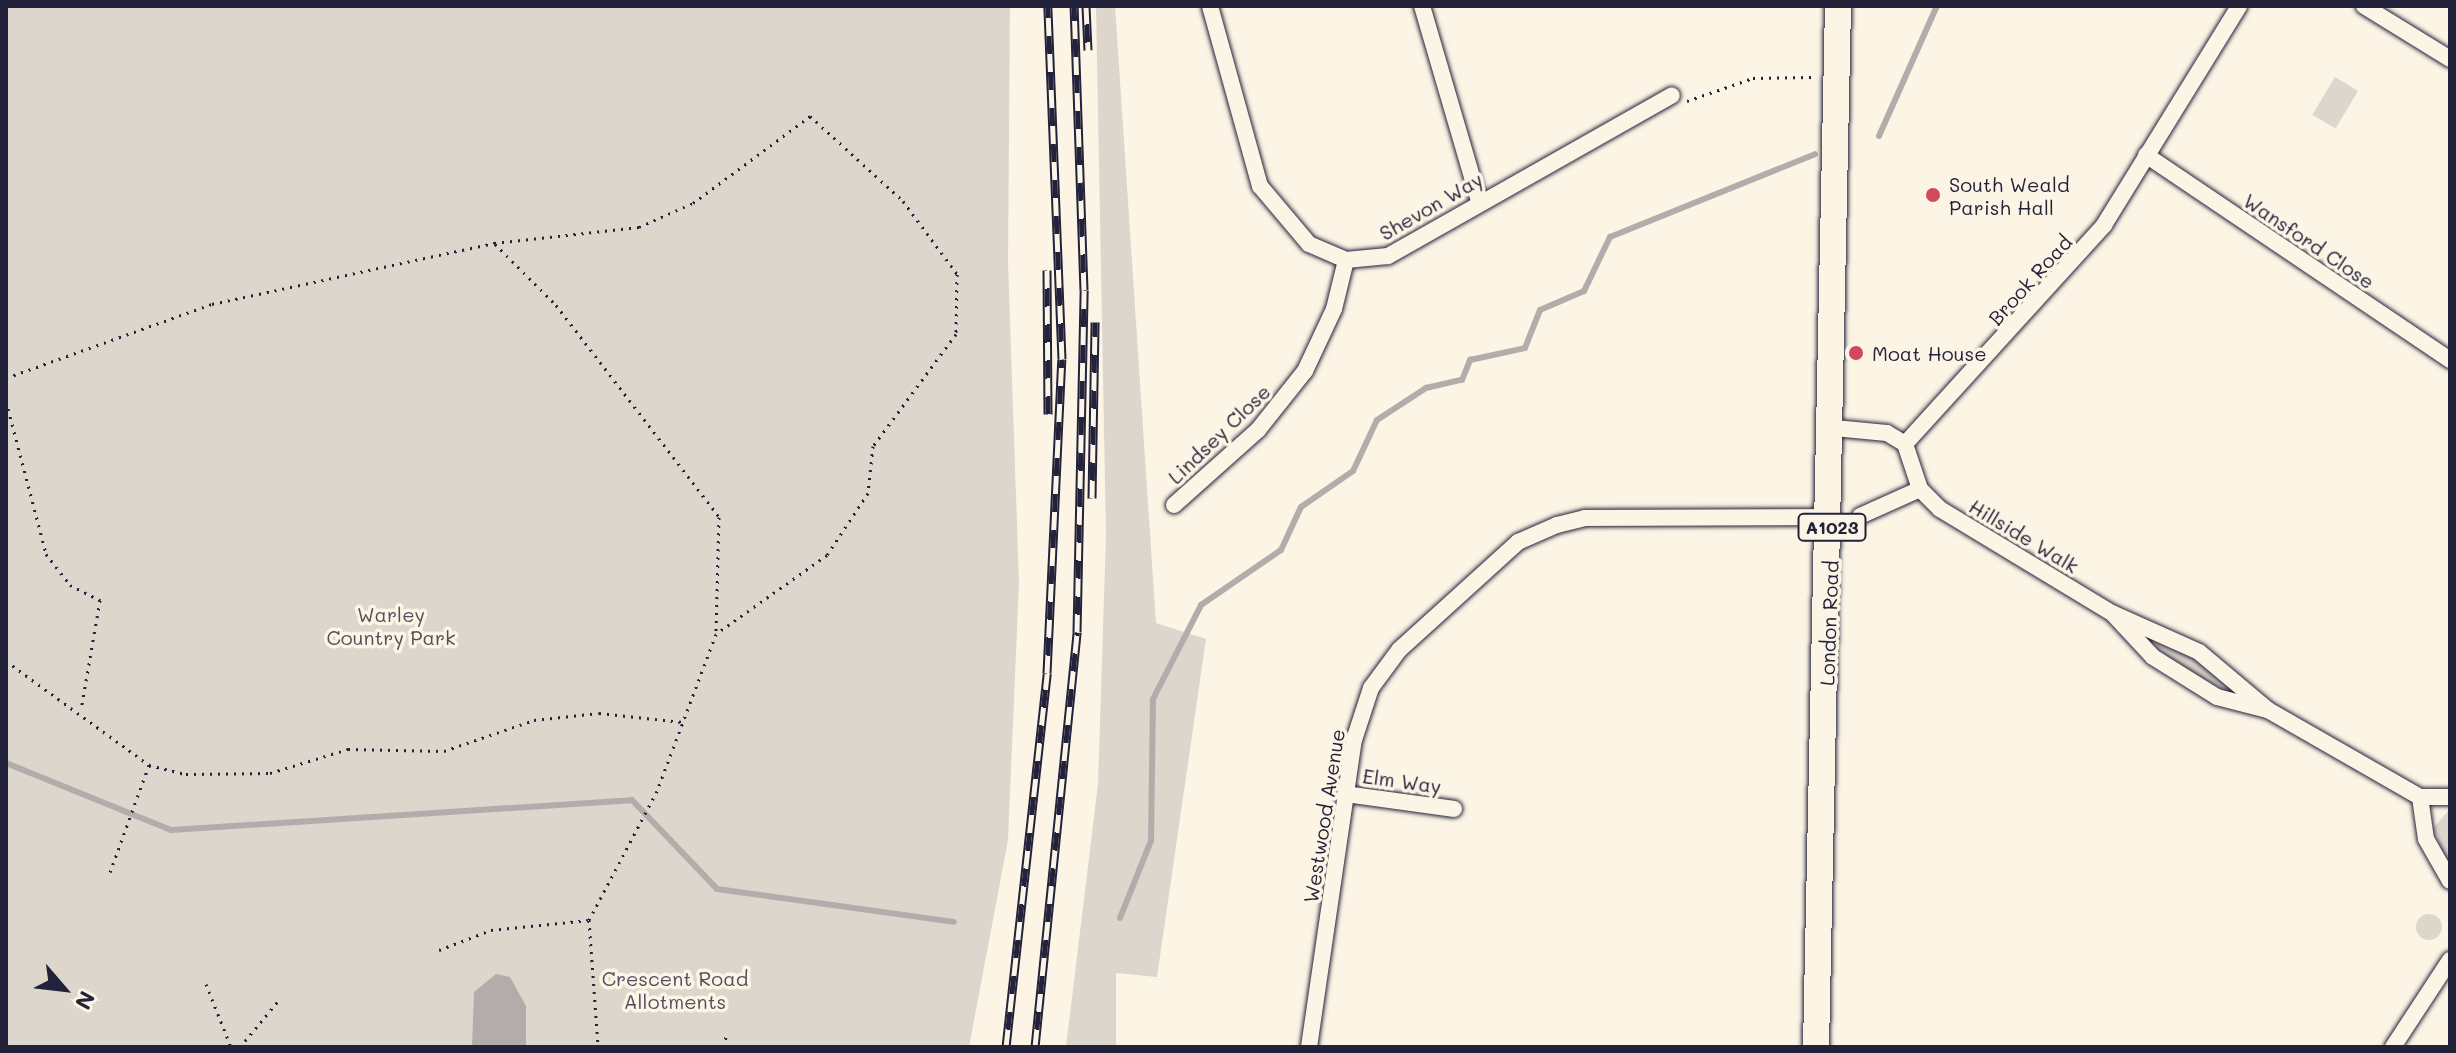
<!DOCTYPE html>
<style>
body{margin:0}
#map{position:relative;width:2456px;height:1053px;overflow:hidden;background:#fcf5e5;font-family:Mali,sans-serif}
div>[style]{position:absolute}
.green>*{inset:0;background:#dcd6cc;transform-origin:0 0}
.round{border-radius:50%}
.water>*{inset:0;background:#b2adab}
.stream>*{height:6px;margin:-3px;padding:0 3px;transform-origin:3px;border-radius:3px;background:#b2adab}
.path>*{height:3px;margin-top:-1.5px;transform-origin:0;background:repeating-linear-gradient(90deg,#22223b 0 2px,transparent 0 8px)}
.roads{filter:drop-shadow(0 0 2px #22223b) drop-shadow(0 0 2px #22223b)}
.minor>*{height:16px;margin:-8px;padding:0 8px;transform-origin:8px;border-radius:8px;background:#fcf5e5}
.primary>*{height:26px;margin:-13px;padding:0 13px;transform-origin:13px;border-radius:13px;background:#fcf5e5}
.rail>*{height:9px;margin-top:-4.5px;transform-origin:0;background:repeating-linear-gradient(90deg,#fcf5e5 0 18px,#22223b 0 36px);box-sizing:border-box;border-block:2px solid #22223b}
.dots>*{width:22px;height:22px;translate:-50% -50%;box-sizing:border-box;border:4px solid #fcf5e5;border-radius:50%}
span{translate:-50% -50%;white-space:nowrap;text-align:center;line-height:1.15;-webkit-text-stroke:7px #fcf5e5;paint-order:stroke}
.shield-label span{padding:2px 6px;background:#fcf5e5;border:2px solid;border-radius:6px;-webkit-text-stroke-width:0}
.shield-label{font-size:18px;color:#22223b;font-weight:700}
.poi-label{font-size:20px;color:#22223b}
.left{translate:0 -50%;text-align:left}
.street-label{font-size:20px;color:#22223b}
.park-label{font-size:20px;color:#504f5f}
.frame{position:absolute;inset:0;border:8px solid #22223b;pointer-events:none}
.north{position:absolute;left:24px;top:949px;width:80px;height:80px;-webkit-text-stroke:6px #fcf5e5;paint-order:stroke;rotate:118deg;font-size:22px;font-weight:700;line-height:32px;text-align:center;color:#22223b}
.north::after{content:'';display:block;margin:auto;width:28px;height:36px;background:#22223b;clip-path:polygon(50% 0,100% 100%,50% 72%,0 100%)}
</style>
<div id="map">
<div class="green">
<i style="clip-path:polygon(6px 6px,1010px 6px,1008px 262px,1019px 583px,1008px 840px,969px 1047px,6px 1047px)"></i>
<i style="clip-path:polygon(1096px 6px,1115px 6px,1156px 623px,1206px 639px,1157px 977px,1116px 973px,1116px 1047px,1066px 1047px,1098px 784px,1106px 535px)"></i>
<i style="left:2335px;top:77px;width:27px;height:44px;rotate:31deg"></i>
<i style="clip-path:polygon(2160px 641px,2228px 677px,2244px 700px,2176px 665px,2156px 647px)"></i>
<i style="clip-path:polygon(2450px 809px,2450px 870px,2433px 828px)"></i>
<i class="round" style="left:2416px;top:914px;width:26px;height:26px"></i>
</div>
<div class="water">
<i style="clip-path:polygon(496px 974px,510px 977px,526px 1006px,526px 1047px,472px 1047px,474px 992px)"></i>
</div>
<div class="stream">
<i style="left:1879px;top:136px;width:142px;rotate:-66deg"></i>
<i style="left:6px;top:763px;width:178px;rotate:22.1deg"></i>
<i style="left:171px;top:830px;width:462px;rotate:-3.7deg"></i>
<i style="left:632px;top:800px;width:123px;rotate:46.3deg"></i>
<i style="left:717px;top:889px;width:239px;rotate:7.9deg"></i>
<i style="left:1120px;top:918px;width:83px;rotate:-68.1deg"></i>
<i style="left:1151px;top:841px;width:142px;rotate:-89.2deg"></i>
<i style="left:1153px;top:699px;width:106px;rotate:-62.9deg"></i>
<i style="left:1201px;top:605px;width:97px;rotate:-34.5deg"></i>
<i style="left:1281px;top:550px;width:47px;rotate:-65.1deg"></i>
<i style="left:1301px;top:507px;width:63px;rotate:-34.7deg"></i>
<i style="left:1353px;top:471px;width:56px;rotate:-64.8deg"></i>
<i style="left:1377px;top:420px;width:59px;rotate:-33.1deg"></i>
<i style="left:1426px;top:388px;width:37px;rotate:-13deg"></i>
<i style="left:1462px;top:380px;width:22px;rotate:-68deg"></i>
<i style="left:1470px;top:360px;width:56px;rotate:-12.3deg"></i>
<i style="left:1525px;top:348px;width:41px;rotate:-68.5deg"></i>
<i style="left:1540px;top:310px;width:48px;rotate:-23.4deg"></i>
<i style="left:1584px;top:291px;width:60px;rotate:-64.3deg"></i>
<i style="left:1610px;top:237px;width:221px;rotate:-22deg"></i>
</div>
<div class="path">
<i style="left:1687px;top:101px;width:70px;rotate:-19.2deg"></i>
<i style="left:1753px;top:78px;width:63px;rotate:-0.9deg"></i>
<i style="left:495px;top:244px;width:86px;rotate:45deg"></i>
<i style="left:556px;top:305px;width:267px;rotate:52.4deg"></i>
<i style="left:719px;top:517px;width:117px;rotate:91.5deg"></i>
<i style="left:716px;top:634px;width:168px;rotate:110.6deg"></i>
<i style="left:657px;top:791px;width:146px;rotate:117.8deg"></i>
<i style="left:589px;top:920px;width:127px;rotate:85.9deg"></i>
<i style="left:6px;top:378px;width:219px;rotate:-19.8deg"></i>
<i style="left:212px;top:304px;width:289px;rotate:-12.2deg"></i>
<i style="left:494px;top:243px;width:146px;rotate:-6.3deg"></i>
<i style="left:639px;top:227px;width:59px;rotate:-24deg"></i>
<i style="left:693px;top:203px;width:146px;rotate:-36.6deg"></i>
<i style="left:810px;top:116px;width:126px;rotate:42.4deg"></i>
<i style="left:903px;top:201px;width:91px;rotate:53.5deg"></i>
<i style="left:957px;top:274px;width:60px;rotate:91deg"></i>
<i style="left:956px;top:334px;width:139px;rotate:126.5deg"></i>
<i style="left:873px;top:446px;width:47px;rotate:96.1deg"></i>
<i style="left:868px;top:493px;width:74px;rotate:123.5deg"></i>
<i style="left:827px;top:555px;width:136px;rotate:144.6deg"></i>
<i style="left:6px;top:401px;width:158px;rotate:75.3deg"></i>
<i style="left:46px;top:554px;width:39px;rotate:52deg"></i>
<i style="left:70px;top:585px;width:34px;rotate:27deg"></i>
<i style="left:100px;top:600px;width:112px;rotate:99.8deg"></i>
<i style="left:6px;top:661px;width:177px;rotate:36deg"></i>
<i style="left:149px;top:765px;width:117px;rotate:110deg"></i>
<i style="left:149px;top:765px;width:38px;rotate:14deg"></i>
<i style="left:186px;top:774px;width:84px;rotate:-0.7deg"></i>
<i style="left:270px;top:773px;width:82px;rotate:-17.1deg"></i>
<i style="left:348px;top:749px;width:96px;rotate:1.2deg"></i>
<i style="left:444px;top:751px;width:95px;rotate:-19deg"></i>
<i style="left:534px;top:720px;width:65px;rotate:-6.1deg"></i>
<i style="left:599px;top:713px;width:84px;rotate:6.1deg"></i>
<i style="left:439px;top:950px;width:56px;rotate:-21deg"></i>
<i style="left:491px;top:930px;width:99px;rotate:-5.8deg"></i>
<i style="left:206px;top:984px;width:68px;rotate:68.4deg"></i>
<i style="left:240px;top:1047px;width:60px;rotate:-50.4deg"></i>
<i style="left:725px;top:1047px;width:13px;rotate:-86deg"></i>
</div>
<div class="roads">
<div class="minor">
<i style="left:1210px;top:6px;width:187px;rotate:74.5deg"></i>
<i style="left:1260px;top:186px;width:76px;rotate:49.8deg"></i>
<i style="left:1309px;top:244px;width:40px;rotate:23.4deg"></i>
<i style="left:1346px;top:260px;width:42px;rotate:-5.4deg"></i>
<i style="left:1388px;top:256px;width:326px;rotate:-29.5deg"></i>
<i style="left:1422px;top:6px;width:203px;rotate:73.7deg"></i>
<i style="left:2364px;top:6px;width:101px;rotate:31.6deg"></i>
<i style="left:2146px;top:155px;width:367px;rotate:34deg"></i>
<i style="left:1834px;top:428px;width:53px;rotate:5.4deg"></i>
<i style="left:1887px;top:433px;width:21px;rotate:31deg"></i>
<i style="left:1905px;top:444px;width:296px;rotate:-47.7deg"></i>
<i style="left:2104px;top:225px;width:257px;rotate:-58.3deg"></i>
<i style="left:1920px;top:489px;width:28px;rotate:45deg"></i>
<i style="left:1940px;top:509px;width:201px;rotate:31.2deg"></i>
<i style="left:2112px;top:613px;width:95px;rotate:24.1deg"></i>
<i style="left:2199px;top:652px;width:90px;rotate:40deg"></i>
<i style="left:2268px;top:710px;width:175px;rotate:29.8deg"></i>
<i style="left:2420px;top:797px;width:30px"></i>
<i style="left:1174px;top:505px;width:113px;rotate:-41.8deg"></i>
<i style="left:1258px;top:430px;width:75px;rotate:-51.5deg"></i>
<i style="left:1305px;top:371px;width:68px;rotate:-64.9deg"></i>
<i style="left:1334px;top:309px;width:50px;rotate:-76.2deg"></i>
<i style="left:1860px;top:516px;width:66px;rotate:-24.2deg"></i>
<i style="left:1920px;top:489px;width:47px;rotate:-108.4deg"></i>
<i style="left:2114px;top:615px;width:57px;rotate:47.1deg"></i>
<i style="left:2153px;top:657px;width:75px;rotate:32deg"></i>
<i style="left:2217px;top:697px;width:52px;rotate:14.6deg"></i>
<i style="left:1345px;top:794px;width:110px;rotate:7.8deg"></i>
<i style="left:2420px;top:797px;width:42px;rotate:81.9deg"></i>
<i style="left:2426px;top:839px;width:48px;rotate:60.3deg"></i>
<i style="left:1309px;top:1047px;width:310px;rotate:-81.7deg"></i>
<i style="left:1354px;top:740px;width:55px;rotate:-71.9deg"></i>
<i style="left:1371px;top:688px;width:47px;rotate:-53.6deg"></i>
<i style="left:1399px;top:650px;width:161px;rotate:-42.2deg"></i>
<i style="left:1518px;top:542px;width:43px;rotate:-23.6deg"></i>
<i style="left:1557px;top:525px;width:29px;rotate:-14deg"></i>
<i style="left:1585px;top:518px;width:248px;rotate:-0.2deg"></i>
<i style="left:2393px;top:1047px;width:104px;rotate:-56.8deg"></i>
</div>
<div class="primary">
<i style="left:1816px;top:1047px;width:1041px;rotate:-88.79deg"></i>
</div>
</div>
<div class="rail">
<i style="left:1086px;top:6px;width:44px;rotate:87.4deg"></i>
<i style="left:1047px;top:270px;width:144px;rotate:89.6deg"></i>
<i style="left:1092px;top:498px;width:176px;rotate:-89deg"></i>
<i style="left:1006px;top:1047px;width:376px;rotate:-83.7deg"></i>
<i style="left:1047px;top:673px;width:314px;rotate:-87.3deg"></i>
<i style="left:1062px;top:359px;width:353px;rotate:-92.3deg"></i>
<i style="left:1035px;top:1047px;width:417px;rotate:-84.2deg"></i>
<i style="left:1077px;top:632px;width:342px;rotate:-88.8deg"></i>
<i style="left:1084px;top:290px;width:284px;rotate:-92deg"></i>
</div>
<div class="dots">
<i style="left:1933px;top:195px;background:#d1495b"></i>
<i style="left:1856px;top:353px;background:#d1495b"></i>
</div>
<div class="shield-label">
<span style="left:1832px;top:527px">A1023</span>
</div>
<div class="poi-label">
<span class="left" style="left:1949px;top:196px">South Weald<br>Parish Hall</span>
<span class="left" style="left:1872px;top:353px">Moat House</span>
</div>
<div class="street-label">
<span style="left:1431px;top:206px;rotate:-30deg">Shevon Way</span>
<span style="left:2309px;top:241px;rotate:34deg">Wansford Close</span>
<span style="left:2030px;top:280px;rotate:-48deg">Brook Road</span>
<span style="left:1219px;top:434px;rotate:-44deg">Lindsey Close</span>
<span style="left:2024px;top:536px;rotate:31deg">Hillside Walk</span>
<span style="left:1829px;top:623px;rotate:-88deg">London Road</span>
<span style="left:1402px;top:781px;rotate:8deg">Elm Way</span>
<span style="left:1324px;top:816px;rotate:-81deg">Westwood Avenue</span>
</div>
<div class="park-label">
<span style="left:391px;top:626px">Warley<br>Country Park</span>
<span style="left:675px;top:990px">Crescent Road<br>Allotments</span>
</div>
<div class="frame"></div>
<div class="north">N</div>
</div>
